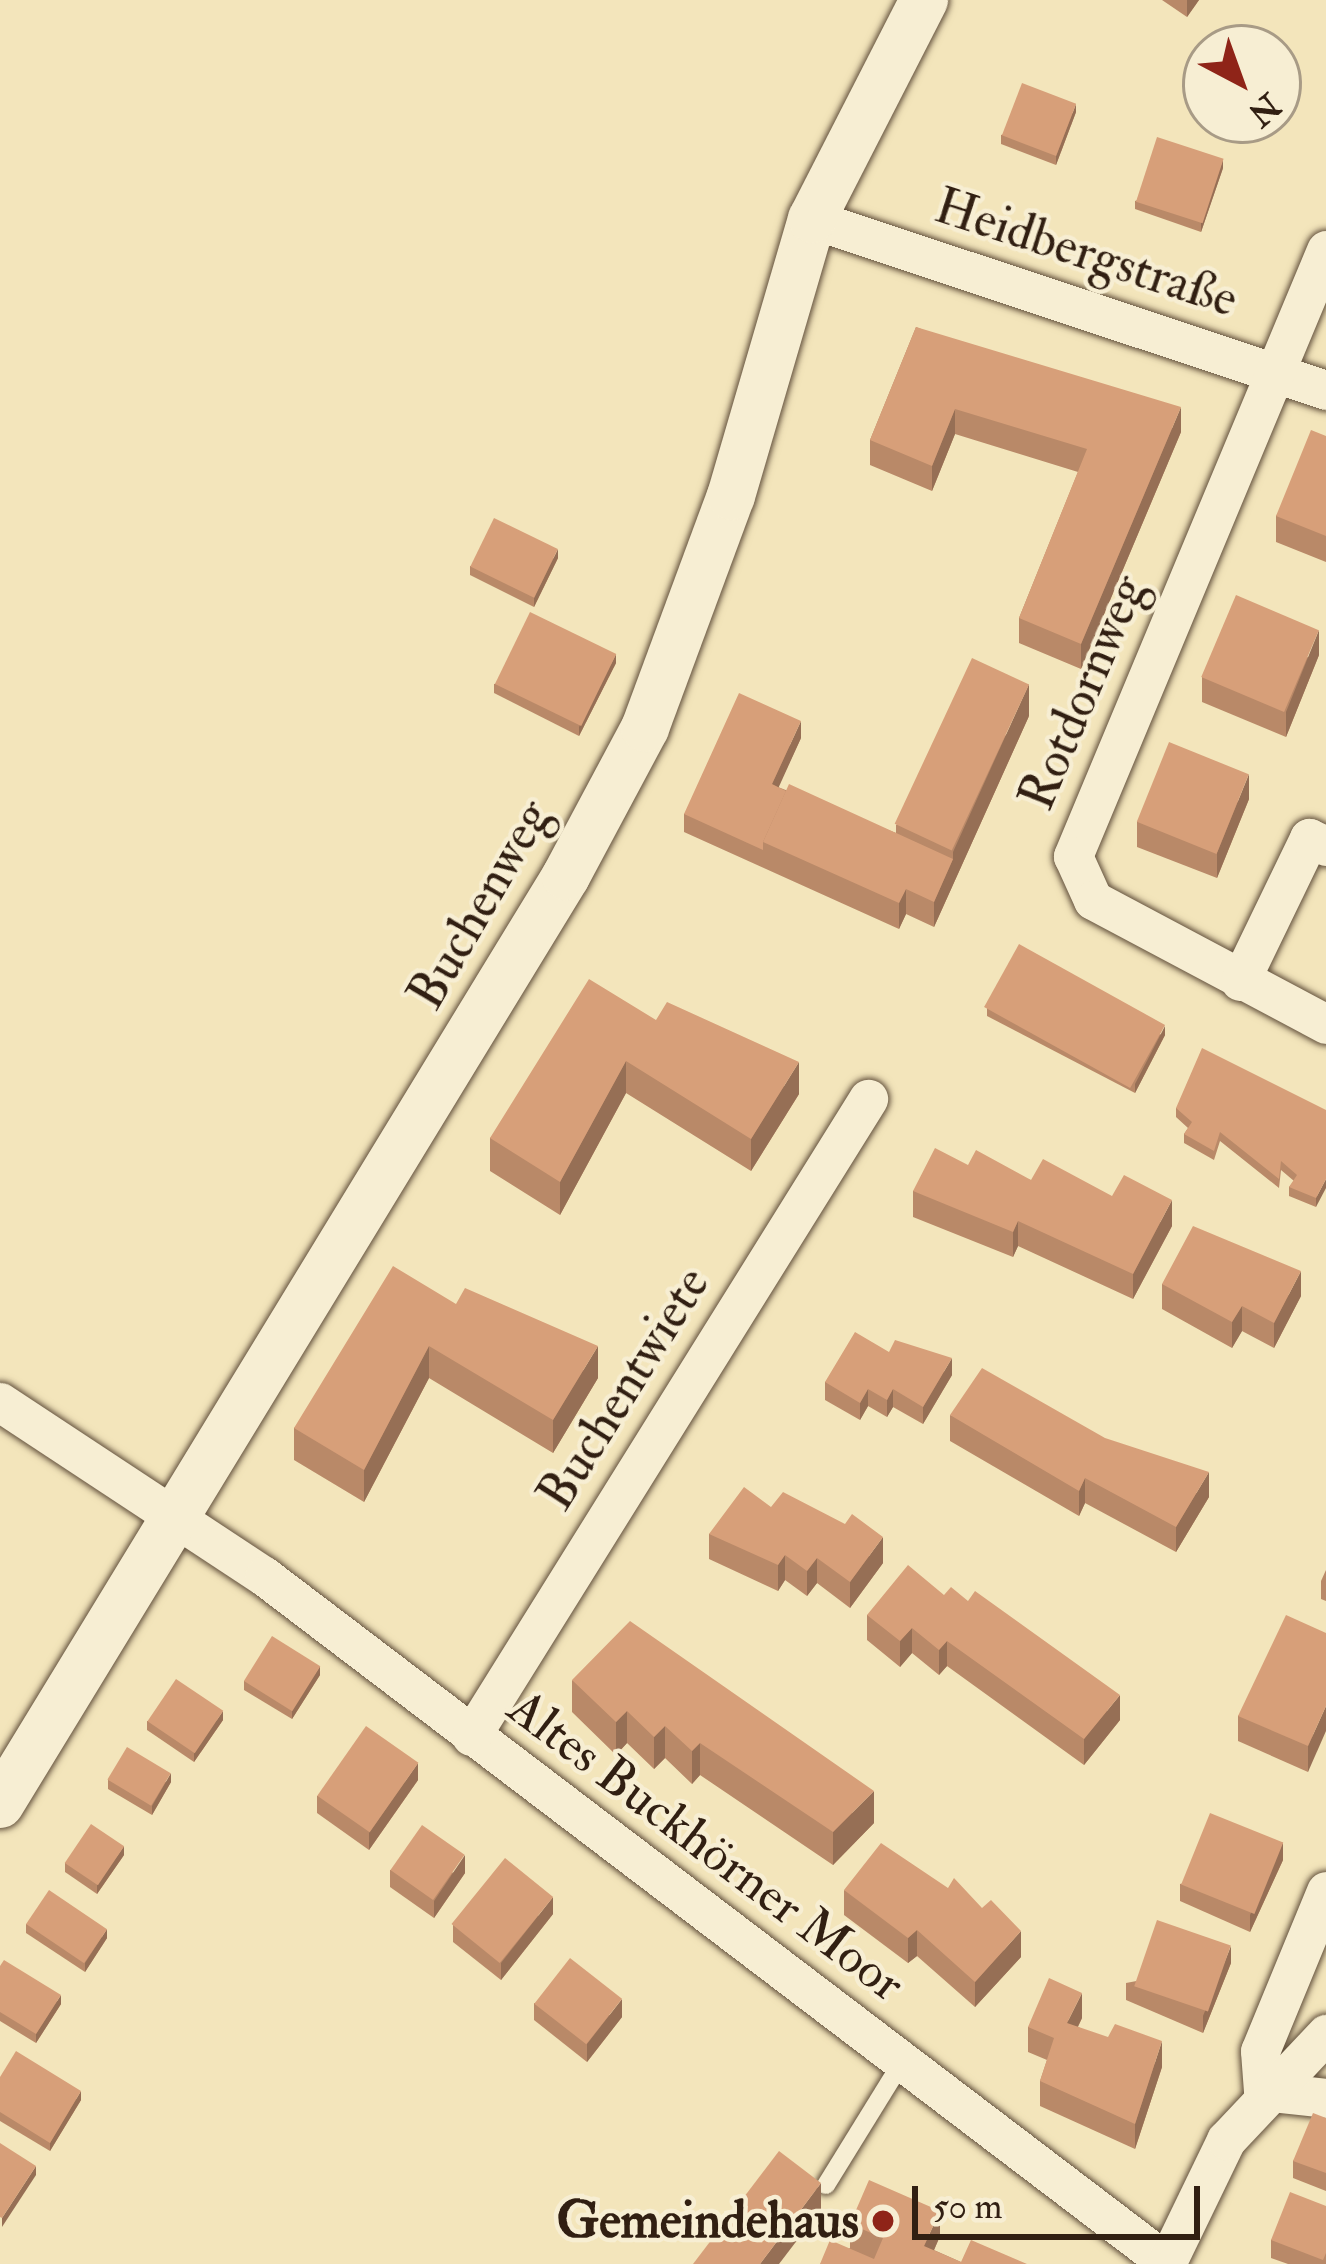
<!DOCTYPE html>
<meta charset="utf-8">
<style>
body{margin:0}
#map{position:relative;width:1326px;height:2264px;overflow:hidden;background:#f3e5bb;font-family:"IM FELL Double Pica",serif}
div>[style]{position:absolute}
.roads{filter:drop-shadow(0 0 3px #62503c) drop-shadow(0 0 3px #62503c)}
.service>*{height:18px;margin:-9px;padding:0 9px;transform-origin:9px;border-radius:9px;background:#f7eed3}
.minor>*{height:39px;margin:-19.5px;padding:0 19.5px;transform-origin:19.5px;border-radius:19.5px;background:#f7eed3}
.tertiary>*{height:48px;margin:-24px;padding:0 24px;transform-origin:24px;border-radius:24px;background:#f7eed3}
.wall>*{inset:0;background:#b98968}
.shaded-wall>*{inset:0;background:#966f55}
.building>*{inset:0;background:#d79f79;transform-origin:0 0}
.dots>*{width:33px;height:33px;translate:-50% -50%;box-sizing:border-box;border:6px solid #f7eed3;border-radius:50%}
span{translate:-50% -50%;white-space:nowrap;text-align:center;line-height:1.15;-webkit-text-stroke:9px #f7eed3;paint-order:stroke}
.street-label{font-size:51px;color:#311f12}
.poi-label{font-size:51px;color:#311f12;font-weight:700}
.right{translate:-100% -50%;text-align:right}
.north{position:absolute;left:1182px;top:24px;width:120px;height:120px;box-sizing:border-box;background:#f7eed3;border:3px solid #a89b86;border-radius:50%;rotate:139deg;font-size:33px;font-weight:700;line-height:48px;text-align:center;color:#311f12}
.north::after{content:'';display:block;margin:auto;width:42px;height:54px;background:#8f2418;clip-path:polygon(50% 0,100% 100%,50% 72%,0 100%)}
.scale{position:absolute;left:912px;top:2186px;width:288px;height:54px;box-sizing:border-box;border:6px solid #311f12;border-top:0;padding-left:15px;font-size:36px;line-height:42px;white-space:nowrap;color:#311f12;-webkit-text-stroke:9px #f7eed3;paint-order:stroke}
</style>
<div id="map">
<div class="roads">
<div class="service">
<i style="left:826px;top:2185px;width:145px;rotate:-58.3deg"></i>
</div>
<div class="minor">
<i style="left:812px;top:219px;width:542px;rotate:18.4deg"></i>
<i style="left:1326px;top:250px;width:657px;rotate:112.66deg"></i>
<i style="left:1073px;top:856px;width:48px;rotate:65.6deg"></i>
<i style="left:1093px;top:900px;width:264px;rotate:28deg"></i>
<i style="left:1240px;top:981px;width:159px;rotate:-64.2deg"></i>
<i style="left:1309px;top:838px;width:19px;rotate:25deg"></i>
<i style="left:0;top:1402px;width:316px;rotate:33.4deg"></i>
<i style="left:264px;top:1576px;width:1133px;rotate:37.25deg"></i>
<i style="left:471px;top:1736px;width:751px;rotate:-58.07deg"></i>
<i style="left:1326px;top:1891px;width:173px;rotate:112.4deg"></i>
<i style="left:1260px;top:2051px;width:40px;rotate:85.7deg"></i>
<i style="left:1263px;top:2091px;width:63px;rotate:6.3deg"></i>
<i style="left:1166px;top:2264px;width:138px;rotate:-64.2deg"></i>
<i style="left:1226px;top:2140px;width:146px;rotate:-46.7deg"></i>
</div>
<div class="tertiary">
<i style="left:0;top:1804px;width:1087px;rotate:-58.62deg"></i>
<i style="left:566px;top:876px;width:168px;rotate:-61.9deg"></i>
<i style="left:645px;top:728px;width:247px;rotate:-69.7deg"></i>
<i style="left:731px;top:496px;width:289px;rotate:-73.7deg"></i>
<i style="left:812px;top:219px;width:246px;rotate:-62.9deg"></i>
</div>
</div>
<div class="wall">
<i style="clip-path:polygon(1162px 0,1199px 0,1187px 17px)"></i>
<i style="clip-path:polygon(1076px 112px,1056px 165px,1001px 144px,1001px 135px)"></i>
<i style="clip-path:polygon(1223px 168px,1201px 232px,1135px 209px,1135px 201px)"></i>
<i style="clip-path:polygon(916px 327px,1181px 432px,1081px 669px,1019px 643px,1019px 618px,1078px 472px,955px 434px,932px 491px,870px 465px,870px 440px)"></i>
<i style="clip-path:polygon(1326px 436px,1326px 562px,1276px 542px,1276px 516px)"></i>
<i style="clip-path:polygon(558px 558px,534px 607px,470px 575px,470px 566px)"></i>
<i style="clip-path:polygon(1319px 655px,1286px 737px,1202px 702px,1202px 677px)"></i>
<i style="clip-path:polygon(616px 663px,579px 736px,494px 693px,494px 684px)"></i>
<i style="clip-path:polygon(1029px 716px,934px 927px,906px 914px,899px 929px,684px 832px,684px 814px,801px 738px,778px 787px,896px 833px,896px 825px)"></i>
<i style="clip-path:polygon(1249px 799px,1217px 878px,1137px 847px,1137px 822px)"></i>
<i style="clip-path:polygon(987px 1008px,1165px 1035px,1135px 1093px,987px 1016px)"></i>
<i style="clip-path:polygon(656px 1020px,799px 1094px,751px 1171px,626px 1093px,560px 1215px,490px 1171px,490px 1138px)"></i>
<i style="clip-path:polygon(1176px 1108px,1326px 1110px,1316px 1207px,1289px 1196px,1289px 1187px,1294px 1181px,1281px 1170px,1279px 1188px,1220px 1141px,1214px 1160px,1184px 1143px,1184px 1134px,1188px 1128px,1176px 1117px)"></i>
<i style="clip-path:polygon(968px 1165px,1031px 1180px,1172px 1226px,1133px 1299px,1018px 1246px,1013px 1257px,913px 1217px,913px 1191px)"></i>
<i style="clip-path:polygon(1162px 1284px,1301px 1296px,1274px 1348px,1242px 1331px,1232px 1348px,1162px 1309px)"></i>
<i style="clip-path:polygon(456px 1304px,598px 1378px,553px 1453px,429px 1378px,364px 1502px,294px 1460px,294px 1428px)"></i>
<i style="clip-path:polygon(889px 1352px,952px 1375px,923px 1424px,893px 1407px,887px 1417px,868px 1406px,860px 1420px,825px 1400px,825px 1382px)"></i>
<i style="clip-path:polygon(950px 1415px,1209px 1497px,1176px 1552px,1085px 1503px,1079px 1516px,950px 1441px)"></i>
<i style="clip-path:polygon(771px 1507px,883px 1563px,850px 1608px,817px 1583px,807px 1596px,785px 1580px,778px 1591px,709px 1559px,709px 1534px)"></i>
<i style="clip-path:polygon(1326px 1570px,1326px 1601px,1321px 1599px,1321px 1581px)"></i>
<i style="clip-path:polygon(944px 1595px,1120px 1720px,1084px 1765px,947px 1666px,939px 1675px,912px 1653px,900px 1667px,867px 1640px,867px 1615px)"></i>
<i style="clip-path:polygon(1326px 1633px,1308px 1772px,1238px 1741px,1238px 1716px)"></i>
<i style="clip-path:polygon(320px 1675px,292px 1719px,244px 1690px,244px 1681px)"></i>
<i style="clip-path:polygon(572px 1680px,874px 1823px,833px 1865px,700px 1775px,692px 1784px,665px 1758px,654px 1769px,627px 1743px,616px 1755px,572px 1712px)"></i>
<i style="clip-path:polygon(223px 1720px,194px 1762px,147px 1730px,147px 1721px)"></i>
<i style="clip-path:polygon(108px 1780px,171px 1782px,152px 1815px,108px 1789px)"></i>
<i style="clip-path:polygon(418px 1780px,369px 1850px,317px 1813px,317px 1796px)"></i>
<i style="clip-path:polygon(124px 1855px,97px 1894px,65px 1872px,65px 1863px)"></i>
<i style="clip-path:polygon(1283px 1860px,1250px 1932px,1180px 1901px,1180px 1884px)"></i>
<i style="clip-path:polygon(390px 1870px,465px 1873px,434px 1918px,390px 1887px)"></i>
<i style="clip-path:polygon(844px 1890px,1021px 1957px,975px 2007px,917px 1956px,908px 1963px,844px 1915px)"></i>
<i style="clip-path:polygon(553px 1914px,501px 1980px,453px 1942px,453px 1925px)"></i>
<i style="clip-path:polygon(26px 1924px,107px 1938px,85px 1972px,26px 1933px)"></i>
<i style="clip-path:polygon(1231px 1963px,1203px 2033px,1126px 2000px,1126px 1983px)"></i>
<i style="clip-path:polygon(0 1966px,61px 2004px,36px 2043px,0 2021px)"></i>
<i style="clip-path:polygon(534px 2003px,622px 2017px,587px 2062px,534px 2020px)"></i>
<i style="clip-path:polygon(1082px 2018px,1078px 2027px,1162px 2067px,1135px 2149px,1040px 2106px,1040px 2081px,1047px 2060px,1028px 2052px,1028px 2027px)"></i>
<i style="clip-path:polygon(0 2077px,81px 2100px,50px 2151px,0 2121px)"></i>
<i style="clip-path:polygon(1326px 2118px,1326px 2191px,1293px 2178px,1293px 2161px)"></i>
<i style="clip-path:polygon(1326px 2206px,1326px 2264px,1288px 2264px,1271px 2258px,1271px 2240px)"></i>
<i style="clip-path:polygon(850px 2224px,940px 2236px,934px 2250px,961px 2262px,820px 2264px,850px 2248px)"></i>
</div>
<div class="shaded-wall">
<i style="clip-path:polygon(1187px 0,1199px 0,1187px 17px)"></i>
<i style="clip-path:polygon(1076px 104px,1076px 112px,1056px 165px,1056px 156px)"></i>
<i style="clip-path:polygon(1223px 159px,1223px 168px,1201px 232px,1201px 223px)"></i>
<i style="clip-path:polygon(1181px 407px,1181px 432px,1081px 669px,1081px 644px)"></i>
<i style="clip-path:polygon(955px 409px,955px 434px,932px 491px,932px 466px)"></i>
<i style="clip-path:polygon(558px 549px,558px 558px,534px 607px,534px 598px)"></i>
<i style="clip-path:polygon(1319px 630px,1319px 655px,1286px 737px,1286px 712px)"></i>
<i style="clip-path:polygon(616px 654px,616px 663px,579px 736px,579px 727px)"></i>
<i style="clip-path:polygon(1029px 684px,1029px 716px,934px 927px,934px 902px,953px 859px,953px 852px)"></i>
<i style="clip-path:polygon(801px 721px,801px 738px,772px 802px,772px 784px)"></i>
<i style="clip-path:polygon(1249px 774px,1249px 799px,1217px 878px,1217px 853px)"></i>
<i style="clip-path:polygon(906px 889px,906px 914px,899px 929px,899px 903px)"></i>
<i style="clip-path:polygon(1165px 1026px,1165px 1035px,1135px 1093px,1135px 1084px)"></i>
<i style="clip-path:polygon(626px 1061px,626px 1093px,560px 1215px,560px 1182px)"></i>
<i style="clip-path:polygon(799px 1062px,799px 1094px,751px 1171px,751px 1139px)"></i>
<i style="clip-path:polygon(1326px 1179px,1326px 1188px,1316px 1207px,1316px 1198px)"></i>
<i style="clip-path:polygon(1172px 1200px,1172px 1226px,1133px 1299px,1133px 1274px)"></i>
<i style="clip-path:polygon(1018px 1221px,1018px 1246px,1013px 1257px,1013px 1232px)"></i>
<i style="clip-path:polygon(1301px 1271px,1301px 1296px,1274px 1348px,1274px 1323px)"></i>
<i style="clip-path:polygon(1242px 1306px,1242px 1331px,1232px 1348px,1232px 1322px)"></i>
<i style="clip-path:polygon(429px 1346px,429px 1378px,364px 1502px,364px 1470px)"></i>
<i style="clip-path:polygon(598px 1346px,598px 1378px,553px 1453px,553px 1420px)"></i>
<i style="clip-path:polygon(952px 1358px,952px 1375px,923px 1424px,923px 1407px)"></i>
<i style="clip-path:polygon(868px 1389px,868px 1406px,860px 1420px,860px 1403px)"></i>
<i style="clip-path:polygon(893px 1389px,893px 1407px,887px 1417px,887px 1400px)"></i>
<i style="clip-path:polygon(1209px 1472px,1209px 1497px,1176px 1552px,1176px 1527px)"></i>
<i style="clip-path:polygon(1085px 1478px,1085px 1503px,1079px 1516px,1079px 1491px)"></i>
<i style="clip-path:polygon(883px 1537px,883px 1563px,850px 1608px,850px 1582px)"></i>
<i style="clip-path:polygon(785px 1555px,785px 1580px,778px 1591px,778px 1565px)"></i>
<i style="clip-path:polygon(817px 1558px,817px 1583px,807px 1596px,807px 1571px)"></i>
<i style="clip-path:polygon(912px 1628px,912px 1653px,900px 1667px,900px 1641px)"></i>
<i style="clip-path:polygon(947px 1641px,947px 1666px,939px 1675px,939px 1650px)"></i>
<i style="clip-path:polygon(320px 1666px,320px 1675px,292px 1719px,292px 1710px)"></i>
<i style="clip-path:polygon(1120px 1695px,1120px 1720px,1084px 1765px,1084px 1739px)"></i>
<i style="clip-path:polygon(1326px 1706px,1326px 1731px,1308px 1772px,1308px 1746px)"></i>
<i style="clip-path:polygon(223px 1711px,223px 1720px,194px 1762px,194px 1753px)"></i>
<i style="clip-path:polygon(627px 1711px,627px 1743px,616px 1755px,616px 1722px)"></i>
<i style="clip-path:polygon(665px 1726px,665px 1758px,654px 1769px,654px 1737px)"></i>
<i style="clip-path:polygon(700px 1743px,700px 1775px,692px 1784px,692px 1751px)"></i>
<i style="clip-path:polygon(418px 1763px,418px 1780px,369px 1850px,369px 1833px)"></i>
<i style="clip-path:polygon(171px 1773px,171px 1782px,152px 1815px,152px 1806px)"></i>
<i style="clip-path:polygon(874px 1791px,874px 1823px,833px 1865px,833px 1832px)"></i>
<i style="clip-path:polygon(1283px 1842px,1283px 1860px,1250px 1932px,1250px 1915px)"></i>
<i style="clip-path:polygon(124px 1846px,124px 1855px,97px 1894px,97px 1885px)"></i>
<i style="clip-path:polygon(465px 1855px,465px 1873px,434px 1918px,434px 1901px)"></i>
<i style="clip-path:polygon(553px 1897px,553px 1914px,501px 1980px,501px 1963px)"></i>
<i style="clip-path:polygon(107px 1929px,107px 1938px,85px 1972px,85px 1963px)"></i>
<i style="clip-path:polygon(917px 1930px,917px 1956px,908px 1963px,908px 1938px)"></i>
<i style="clip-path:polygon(1021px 1931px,1021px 1957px,975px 2007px,975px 1982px)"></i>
<i style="clip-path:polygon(1231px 1946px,1231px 1963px,1203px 2033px,1203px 2016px)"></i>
<i style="clip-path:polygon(1082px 1993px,1082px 2018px,1067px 2048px,1067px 2023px)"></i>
<i style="clip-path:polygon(61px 1995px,61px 2004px,36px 2043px,36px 2034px)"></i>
<i style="clip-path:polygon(622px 1999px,622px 2017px,587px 2062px,587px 2044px)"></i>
<i style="clip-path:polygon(1162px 2041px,1162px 2067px,1135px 2149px,1135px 2124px)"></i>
<i style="clip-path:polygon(81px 2091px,81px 2100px,50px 2151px,50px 2143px)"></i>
<i style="clip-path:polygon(36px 2166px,36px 2175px,2px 2227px,2px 2218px)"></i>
<i style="clip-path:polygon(821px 2183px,821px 2209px,779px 2264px,760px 2264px)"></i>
<i style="clip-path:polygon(940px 2211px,940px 2236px,928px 2264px,924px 2246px)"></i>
</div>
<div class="building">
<i style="left:1022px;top:83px;width:58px;height:56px;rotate:21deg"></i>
<i style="left:1157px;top:137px;width:70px;height:68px;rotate:18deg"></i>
<i style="clip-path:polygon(916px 327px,1181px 407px,1081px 644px,1019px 618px,1087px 449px,955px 409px,932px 466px,870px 440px)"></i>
<i style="clip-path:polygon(1311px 430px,1326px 436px,1326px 536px,1276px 516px)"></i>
<i style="left:494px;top:518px;width:71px;height:54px;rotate:26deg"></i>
<i style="left:1236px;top:595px;width:90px;height:89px;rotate:23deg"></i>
<i style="left:530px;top:612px;width:96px;height:80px;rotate:26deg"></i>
<i style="left:972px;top:658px;width:63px;height:183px;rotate:25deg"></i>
<i style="clip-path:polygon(739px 693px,801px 721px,772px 784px,786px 791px,763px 842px,763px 850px,684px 814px)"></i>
<i style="left:1169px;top:742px;width:86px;height:86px;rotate:22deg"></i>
<i style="clip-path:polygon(789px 784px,953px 859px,934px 902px,906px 889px,899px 903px,763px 842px)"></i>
<i style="left:1019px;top:944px;width:167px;height:72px;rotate:29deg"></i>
<i style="clip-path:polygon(589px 979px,656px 1020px,667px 1002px,799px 1062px,751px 1139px,626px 1061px,560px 1182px,490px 1138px)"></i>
<i style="clip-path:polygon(1202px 1048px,1326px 1110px,1326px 1179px,1316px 1198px,1289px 1187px,1297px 1175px,1281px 1161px,1279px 1179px,1220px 1132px,1214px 1151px,1184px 1134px,1192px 1122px,1176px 1108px)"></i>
<i style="clip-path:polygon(935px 1148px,968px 1165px,976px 1150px,1031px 1180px,1043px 1159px,1112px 1196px,1124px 1175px,1172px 1200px,1133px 1274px,1018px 1221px,1013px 1232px,913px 1191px)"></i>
<i style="clip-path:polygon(1193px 1226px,1301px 1271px,1274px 1323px,1242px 1306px,1232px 1322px,1162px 1284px)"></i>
<i style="clip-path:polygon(393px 1266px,456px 1304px,465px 1288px,598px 1346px,553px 1420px,429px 1346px,364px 1470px,294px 1428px)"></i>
<i style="clip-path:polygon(855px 1332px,889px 1352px,895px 1340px,952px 1358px,923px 1407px,893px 1389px,887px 1400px,868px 1389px,860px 1403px,825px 1382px)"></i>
<i style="clip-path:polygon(982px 1368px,1105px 1438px,1209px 1472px,1176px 1527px,1085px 1478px,1079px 1491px,950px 1415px)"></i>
<i style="clip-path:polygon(744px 1487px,771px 1507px,783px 1492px,845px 1524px,852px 1514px,883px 1537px,850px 1582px,817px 1558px,807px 1571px,785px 1555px,778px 1565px,709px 1534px)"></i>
<i style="clip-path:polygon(908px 1565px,944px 1595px,951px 1587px,968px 1601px,975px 1591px,1120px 1695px,1084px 1739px,947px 1641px,939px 1650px,912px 1628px,900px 1641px,867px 1615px)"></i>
<i style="clip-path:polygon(1286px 1615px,1326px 1633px,1326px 1706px,1308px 1746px,1238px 1716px)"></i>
<i style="clip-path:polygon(630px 1621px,874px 1791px,833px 1832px,700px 1743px,692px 1751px,665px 1726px,654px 1737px,627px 1711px,616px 1722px,572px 1680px)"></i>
<i style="left:272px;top:1636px;width:57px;height:53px;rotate:32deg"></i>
<i style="left:176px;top:1679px;width:57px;height:51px;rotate:34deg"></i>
<i style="left:366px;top:1726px;width:64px;height:85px;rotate:35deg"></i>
<i style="left:127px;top:1747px;width:51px;height:38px;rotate:31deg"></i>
<i style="left:1210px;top:1813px;width:79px;height:77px;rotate:22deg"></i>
<i style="left:91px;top:1824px;width:40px;height:47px;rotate:34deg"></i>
<i style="left:422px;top:1825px;width:52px;height:55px;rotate:35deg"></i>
<i style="clip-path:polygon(881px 1843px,948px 1888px,954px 1878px,982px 1908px,991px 1900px,1021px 1931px,975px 1982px,917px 1930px,908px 1938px,844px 1890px)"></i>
<i style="left:505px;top:1858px;width:62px;height:85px;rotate:39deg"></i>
<i style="left:49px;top:1890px;width:70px;height:41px;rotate:34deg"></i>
<i style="left:1157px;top:1920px;width:78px;height:70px;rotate:19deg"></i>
<i style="left:570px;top:1958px;width:66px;height:58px;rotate:38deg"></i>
<i style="clip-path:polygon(4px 1960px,61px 1995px,36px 2034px,0 2012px,0 1966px)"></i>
<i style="clip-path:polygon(1049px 1978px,1082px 1993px,1067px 2023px,1108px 2037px,1115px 2024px,1162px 2041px,1135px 2124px,1040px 2081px,1054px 2038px,1028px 2027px)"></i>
<i style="clip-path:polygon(16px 2051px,81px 2091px,50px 2143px,0 2112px,0 2077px)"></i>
<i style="clip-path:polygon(1313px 2113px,1326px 2118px,1326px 2173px,1293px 2161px)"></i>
<i style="clip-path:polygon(0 2143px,36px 2166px,2px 2218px,0 2217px)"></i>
<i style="clip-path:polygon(779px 2151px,821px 2183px,760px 2264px,693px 2264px)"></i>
<i style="clip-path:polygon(869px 2180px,940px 2211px,924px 2246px,961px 2262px,971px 2240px,1027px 2264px,820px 2264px,830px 2240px,874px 2259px,883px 2238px,850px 2224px)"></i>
<i style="clip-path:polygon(1290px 2192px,1326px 2206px,1326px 2253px,1323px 2260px,1271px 2240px)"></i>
</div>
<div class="dots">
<i style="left:883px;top:2221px;background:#8f2418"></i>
</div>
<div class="street-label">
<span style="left:1086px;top:253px;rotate:18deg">Heidbergstraße</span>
<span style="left:1083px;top:693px;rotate:-67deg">Rotdornweg</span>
<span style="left:480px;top:905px;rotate:-60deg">Buchenweg</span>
<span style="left:624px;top:1389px;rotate:-58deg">Buchentwiete</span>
<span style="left:706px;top:1846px;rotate:37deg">Altes Buckhörner Moor</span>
</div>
<div class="poi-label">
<span class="right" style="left:859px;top:2221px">Gemeindehaus</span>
</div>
<div class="north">N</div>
<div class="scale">50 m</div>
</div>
